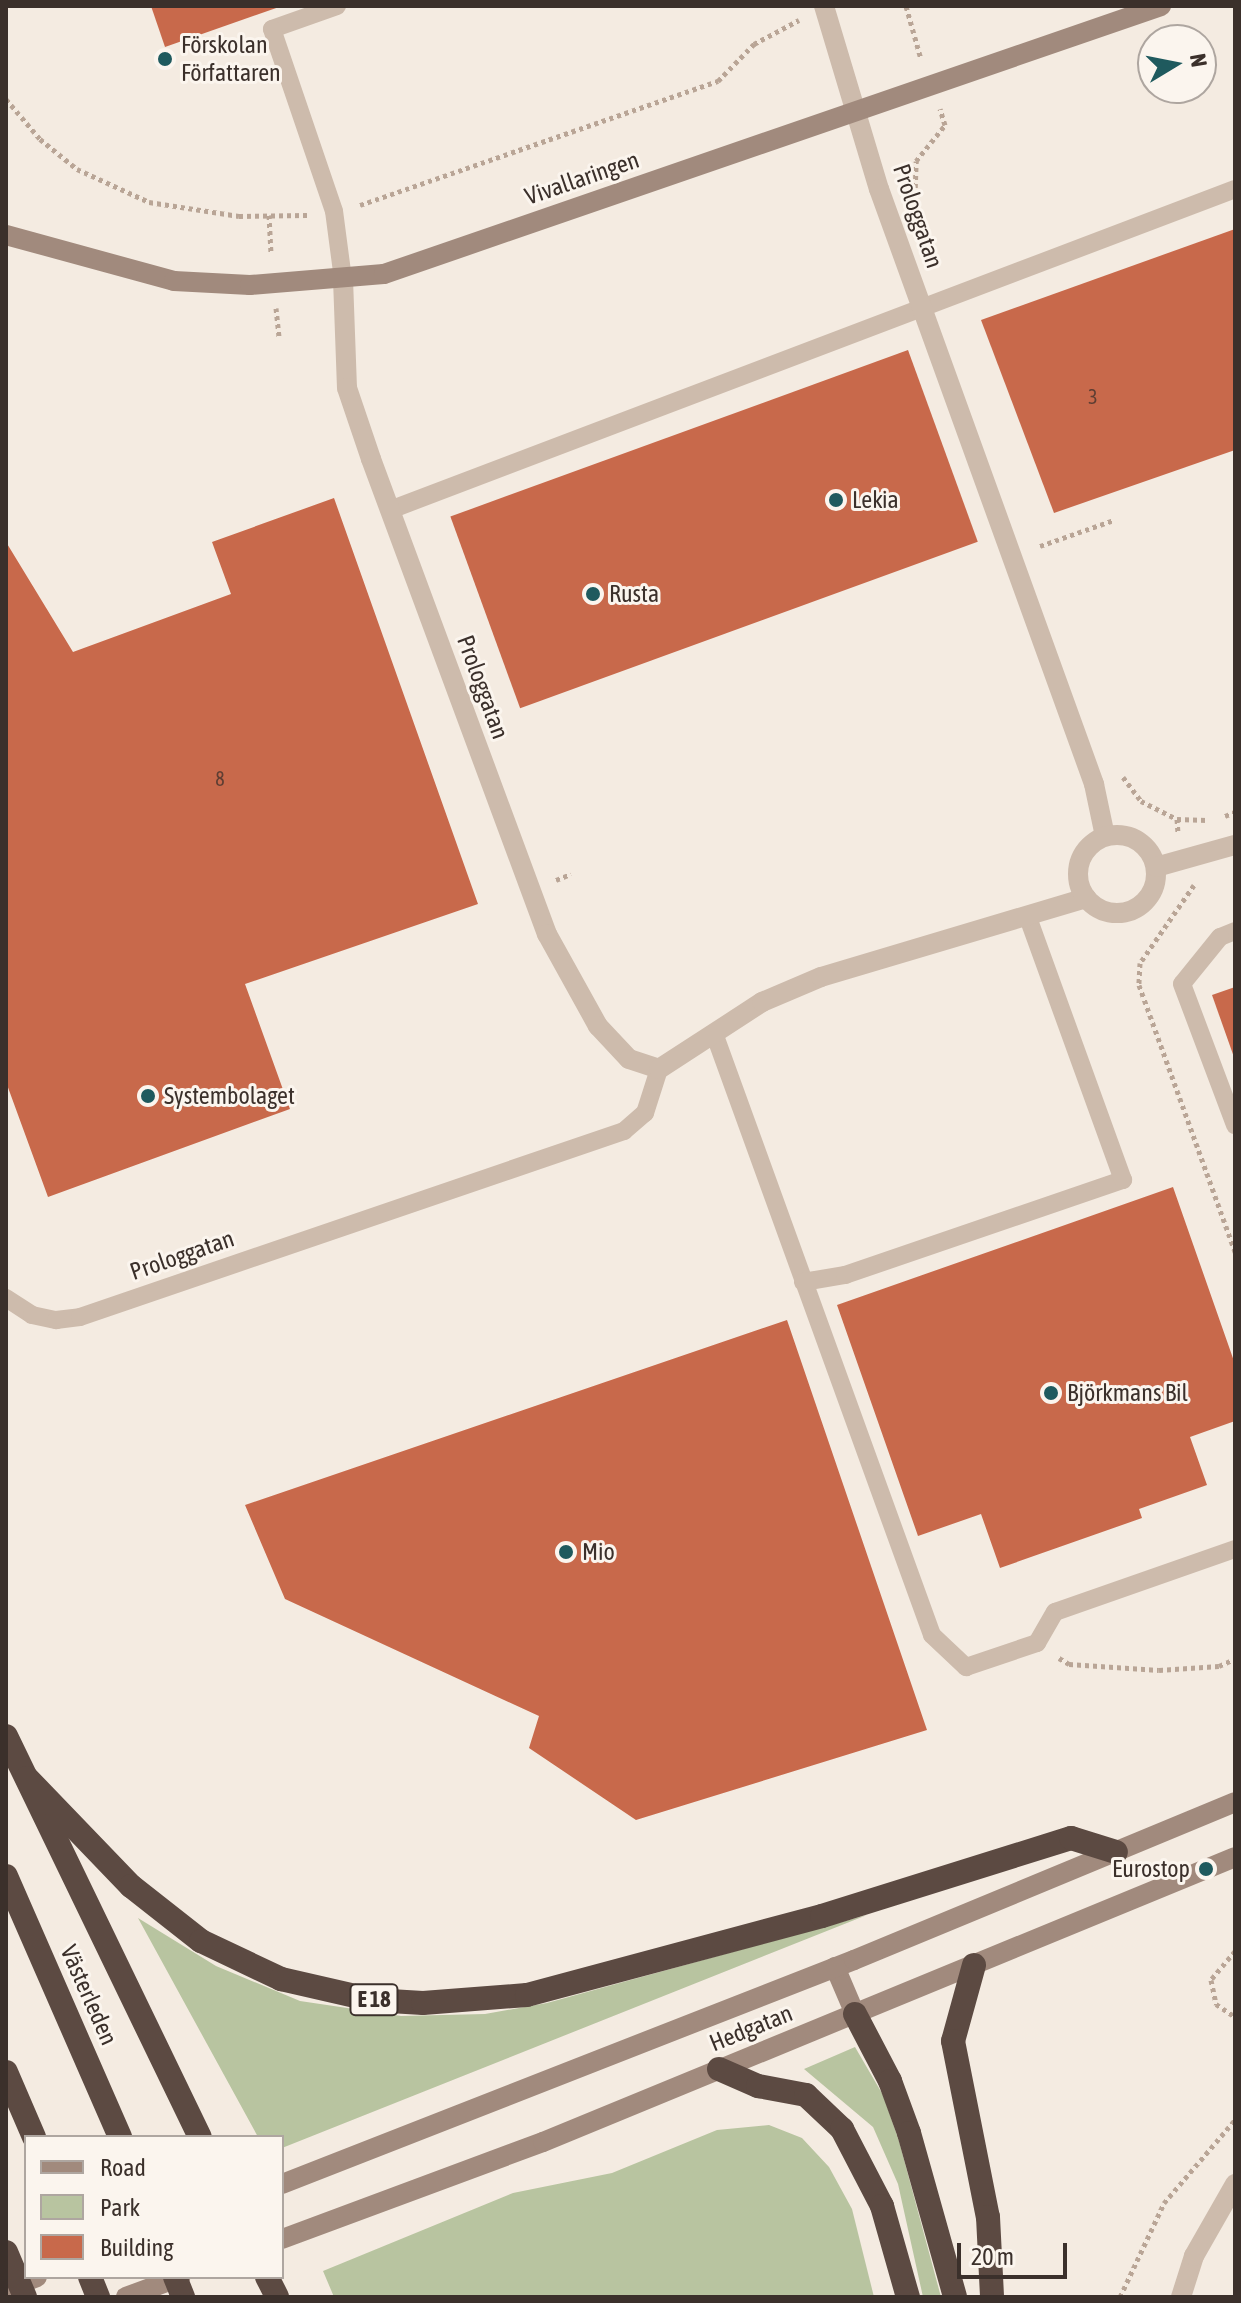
<!DOCTYPE html>
<meta charset="utf-8">
<style>
body{margin:0}
#map{position:relative;width:1241px;height:2303px;overflow:hidden;background:#f4ebe1;font-family:"Asap Condensed",sans-serif}
div>[style]{position:absolute}
.green>*{inset:0;background:#b8c4a0}
.building>*{inset:0;background:#c8694b;transform-origin:0 0}
.path>*{height:5px;margin-top:-2.5px;transform-origin:0;background:repeating-linear-gradient(90deg,#b9a596 0 4px,transparent 0 8px)}
.lane>*{height:18px;margin:-9px;padding:0 9px;transform-origin:9px;border-radius:9px;background:#cdbbac}
.street>*{height:20px;margin:-10px;padding:0 10px;transform-origin:10px;border-radius:10px;background:#cdbbac}
.street>.ring{margin:-10px;padding:0;box-sizing:content-box;background:none;border:20px solid #cdbbac;border-radius:50%}
.secondary>*{height:20px;margin:-10px;padding:0 10px;transform-origin:10px;border-radius:10px;background:#a18a7d}
.highway>*{height:24px;margin:-12px;padding:0 12px;transform-origin:12px;border-radius:12px;background:#5c4a42}
.dots>*{width:22px;height:22px;translate:-50% -50%;box-sizing:border-box;border:4px solid #fbf5ee;border-radius:50%}
span{translate:-50% -50%;white-space:nowrap;text-align:center;line-height:1.15;-webkit-text-stroke:6px #fbf5ee;paint-order:stroke}
.number-label{font-size:20px;color:#5e3e33}
.number-label span{-webkit-text-stroke-width:0}
.shield-label span{padding:2px 6px;background:#fbf5ee;border:2px solid;border-radius:6px;-webkit-text-stroke-width:0}
.shield-label{font-size:22px;color:#3b302b;font-weight:700}
.poi-label{font-size:24px;color:#3b302b}
.left{translate:0 -50%;text-align:left}
.right{translate:-100% -50%;text-align:right}
.street-label{font-size:24px;color:#3b302b}
.frame{position:absolute;inset:0;border:8px solid #3b302b;pointer-events:none}
.legend{position:absolute;left:24px;top:2135px;width:260px;height:144px;box-sizing:border-box;background:#fbf5ee;border:2px solid #aea6a0;margin:0;padding:10px 14px;list-style:none;font-size:24px;color:#3b302b}
.legend li{display:flex;align-items:center;gap:16px;height:40px}
.legend b{width:40px;border:2px solid #aea6a0}
.north{position:absolute;left:1137px;top:24px;width:80px;height:80px;box-sizing:border-box;background:#fbf5ee;border:2px solid #aea6a0;border-radius:50%;rotate:80deg;font-size:22px;font-weight:700;line-height:32px;text-align:center;color:#3b302b}
.north::after{content:'';display:block;margin:auto;width:28px;height:36px;background:#1f5a5e;clip-path:polygon(50% 0,100% 100%,50% 72%,0 100%)}
.scale{position:absolute;left:957px;top:2243px;width:110px;height:36px;box-sizing:border-box;border:4px solid #3b302b;border-top:0;padding-left:10px;font-size:24px;line-height:28px;white-space:nowrap;color:#3b302b;-webkit-text-stroke:6px #fbf5ee;paint-order:stroke}
</style>
<div id="map">
<div class="green">
<i style="clip-path:polygon(867px 1915px,282px 2148px,282px 2137px,258px 2137px,138px 1918px,216px 1966px,300px 2001px,401px 2016px,485px 2014px,547px 2003px)"></i>
<i style="clip-path:polygon(855px 2047px,883px 2095px,899px 2141px,941px 2297px,923px 2297px,898px 2184px,873px 2127px,804px 2069px)"></i>
<i style="clip-path:polygon(769px 2125px,802px 2138px,829px 2167px,852px 2209px,874px 2297px,334px 2297px,323px 2271px,513px 2193px,612px 2173px,717px 2130px)"></i>
</div>
<div class="building">
<i style="clip-path:polygon(151px 6px,282px 6px,165px 47px)"></i>
<i style="clip-path:polygon(1235px 229px,1235px 450px,1054px 513px,981px 320px)"></i>
<i style="left:908px;top:350px;width:204px;height:487px;rotate:70deg"></i>
<i style="clip-path:polygon(334px 498px,478px 904px,245px 984px,290px 1109px,48px 1197px,6px 1082px,6px 542px,73px 652px,231px 594px,212px 542px)"></i>
<i style="clip-path:polygon(1235px 987px,1235px 1060px,1212px 995px)"></i>
<i style="clip-path:polygon(1173px 1187px,1235px 1364px,1235px 1421px,1190px 1437px,1207px 1485px,1139px 1509px,1142px 1518px,1000px 1568px,981px 1514px,918px 1536px,837px 1305px)"></i>
<i style="clip-path:polygon(787px 1320px,927px 1730px,636px 1820px,529px 1748px,539px 1716px,285px 1599px,245px 1505px)"></i>
</div>
<div class="path">
<i style="left:906px;top:6px;width:55px;rotate:74.2deg"></i>
<i style="left:6px;top:99px;width:52px;rotate:49.6deg"></i>
<i style="left:40px;top:139px;width:48px;rotate:39deg"></i>
<i style="left:77px;top:169px;width:79px;rotate:24.6deg"></i>
<i style="left:149px;top:202px;width:91px;rotate:8.8deg"></i>
<i style="left:239px;top:216px;width:68px;rotate:-0.8deg"></i>
<i style="left:915px;top:195px;width:34px;rotate:-88deg"></i>
<i style="left:916px;top:161px;width:46px;rotate:-51.1deg"></i>
<i style="left:945px;top:125px;width:17px;rotate:-107deg"></i>
<i style="left:360px;top:205px;width:379px;rotate:-19.1deg"></i>
<i style="left:718px;top:81px;width:52px;rotate:-45.8deg"></i>
<i style="left:754px;top:44px;width:51px;rotate:-28.1deg"></i>
<i style="left:269px;top:215px;width:39px;rotate:87deg"></i>
<i style="left:276px;top:308px;width:31px;rotate:84deg"></i>
<i style="left:1040px;top:546px;width:78px;rotate:-19.4deg"></i>
<i style="left:1123px;top:777px;width:30px;rotate:53deg"></i>
<i style="left:1141px;top:801px;width:40px;rotate:26.6deg"></i>
<i style="left:1177px;top:819px;width:15px;rotate:86deg"></i>
<i style="left:1225px;top:816px;width:11px;rotate:-22deg"></i>
<i style="left:1177px;top:819px;width:30px;rotate:2deg"></i>
<i style="left:556px;top:880px;width:16px;rotate:-22deg"></i>
<i style="left:1194px;top:885px;width:95px;rotate:124.7deg"></i>
<i style="left:1140px;top:963px;width:22px;rotate:93deg"></i>
<i style="left:1139px;top:985px;width:284px;rotate:70.2deg"></i>
<i style="left:1059px;top:1658px;width:12px;rotate:31deg"></i>
<i style="left:1069px;top:1664px;width:90px;rotate:3.8deg"></i>
<i style="left:1159px;top:1670px;width:60px;rotate:-3.8deg"></i>
<i style="left:1219px;top:1666px;width:17px;rotate:-24deg"></i>
<i style="left:1235px;top:1951px;width:38px;rotate:130deg"></i>
<i style="left:1211px;top:1980px;width:25px;rotate:78deg"></i>
<i style="left:1216px;top:2004px;width:23px;rotate:34deg"></i>
<i style="left:1120px;top:2297px;width:104px;rotate:-64.9deg"></i>
<i style="left:1164px;top:2203px;width:109px;rotate:-49.5deg"></i>
</div>
<div class="lane">
<i style="left:337px;top:6px;width:69px;rotate:160.5deg"></i>
<i style="left:272px;top:29px;width:192px;rotate:71.2deg"></i>
<i style="left:334px;top:211px;width:69px;rotate:82.5deg"></i>
<i style="left:390px;top:510px;width:904px;rotate:-20.8deg"></i>
<i style="left:1235px;top:931px;width:16px;rotate:158deg"></i>
<i style="left:1220px;top:937px;width:60px;rotate:129deg"></i>
<i style="left:1182px;top:984px;width:151px;rotate:69.4deg"></i>
<i style="left:714px;top:1033px;width:640px;rotate:70.09deg"></i>
<i style="left:932px;top:1635px;width:47px;rotate:43.3deg"></i>
<i style="left:966px;top:1667px;width:75px;rotate:-18.7deg"></i>
<i style="left:1037px;top:1643px;width:36px;rotate:-60deg"></i>
<i style="left:1055px;top:1612px;width:191px;rotate:-19.3deg"></i>
<i style="left:803px;top:1282px;width:43px;rotate:-9.5deg"></i>
<i style="left:845px;top:1275px;width:294px;rotate:-18.9deg"></i>
<i style="left:1123px;top:1180px;width:279px;rotate:-109.9deg"></i>
<i style="left:6px;top:1298px;width:31px;rotate:33deg"></i>
<i style="left:32px;top:1315px;width:25px;rotate:12deg"></i>
<i style="left:56px;top:1320px;width:24px;rotate:-7deg"></i>
<i style="left:80px;top:1317px;width:575px;rotate:-18.88deg"></i>
<i style="left:624px;top:1131px;width:28px;rotate:-41deg"></i>
<i style="left:645px;top:1113px;width:46px;rotate:-72.3deg"></i>
</div>
<div class="street">
<i style="left:824px;top:6px;width:191px;rotate:73.3deg"></i>
<i style="left:879px;top:189px;width:633px;rotate:70.13deg"></i>
<i style="left:1094px;top:784px;width:53px;rotate:78.1deg"></i>
<i style="left:343px;top:279px;width:109px;rotate:87.9deg"></i>
<i style="left:347px;top:388px;width:75px;rotate:71.3deg"></i>
<i style="left:371px;top:459px;width:507px;rotate:69.67deg"></i>
<i style="left:547px;top:934px;width:105px;rotate:61deg"></i>
<i style="left:598px;top:1026px;width:45px;rotate:46.8deg"></i>
<i style="left:629px;top:1059px;width:32px;rotate:18deg"></i>
<i style="left:659px;top:1069px;width:123px;rotate:-33deg"></i>
<i style="left:762px;top:1002px;width:64px;rotate:-23deg"></i>
<i style="left:821px;top:977px;width:277px;rotate:-16.6deg"></i>
<i class="ring" style="left:1078px;top:835px;width:58px;height:58px"></i>
<i style="left:1156px;top:867px;width:82px;rotate:-15.6deg"></i>
<i style="left:1181px;top:2297px;width:43px;rotate:-72.4deg"></i>
<i style="left:1194px;top:2256px;width:83px;rotate:-60.3deg"></i>
</div>
<div class="secondary">
<i style="left:6px;top:235px;width:174px;rotate:15.3deg"></i>
<i style="left:174px;top:281px;width:76px;rotate:3deg"></i>
<i style="left:250px;top:285px;width:134px;rotate:-4.7deg"></i>
<i style="left:384px;top:274px;width:822px;rotate:-19.03deg"></i>
<i style="left:835px;top:1967px;width:51px;rotate:66.9deg"></i>
<i style="left:282px;top:2184px;width:614px;rotate:-21.39deg"></i>
<i style="left:854px;top:1960px;width:412px;rotate:-22.5deg"></i>
<i style="left:282px;top:2239px;width:278px;rotate:-20.4deg"></i>
<i style="left:543px;top:2142px;width:748px;rotate:-22.38deg"></i>
<i style="left:6px;top:2289px;width:33px;rotate:-21deg"></i>
<i style="left:126px;top:2297px;width:58px;rotate:-20.3deg"></i>
</div>
<div class="highway">
<i style="left:6px;top:1736px;width:445px;rotate:64.2deg"></i>
<i style="left:27px;top:1778px;width:150px;rotate:46.1deg"></i>
<i style="left:131px;top:1886px;width:89px;rotate:38.2deg"></i>
<i style="left:201px;top:1941px;width:89px;rotate:25.4deg"></i>
<i style="left:281px;top:1979px;width:94px;rotate:12.9deg"></i>
<i style="left:373px;top:2000px;width:50px;rotate:3.4deg"></i>
<i style="left:423px;top:2003px;width:104px;rotate:-4.4deg"></i>
<i style="left:527px;top:1995px;width:305px;rotate:-15deg"></i>
<i style="left:822px;top:1916px;width:261px;rotate:-17.4deg"></i>
<i style="left:1071px;top:1838px;width:47px;rotate:17.3deg"></i>
<i style="left:6px;top:1876px;width:285px;rotate:66.4deg"></i>
<i style="left:974px;top:1965px;width:79px;rotate:105.4deg"></i>
<i style="left:953px;top:2041px;width:179px;rotate:78.8deg"></i>
<i style="left:988px;top:2217px;width:80px;rotate:87.1deg"></i>
<i style="left:855px;top:2014px;width:76px;rotate:62.4deg"></i>
<i style="left:890px;top:2081px;width:55px;rotate:69.9deg"></i>
<i style="left:909px;top:2133px;width:170px;rotate:74.3deg"></i>
<i style="left:719px;top:2069px;width:43px;rotate:23.6deg"></i>
<i style="left:758px;top:2086px;width:49px;rotate:10.6deg"></i>
<i style="left:806px;top:2095px;width:50px;rotate:43.4deg"></i>
<i style="left:842px;top:2129px;width:87px;rotate:62.5deg"></i>
<i style="left:882px;top:2206px;width:95px;rotate:74.1deg"></i>
<i style="left:6px;top:2072px;width:71px;rotate:66.7deg"></i>
<i style="left:6px;top:2252px;width:49px;rotate:67.1deg"></i>
<i style="left:90px;top:2277px;width:22px;rotate:68deg"></i>
<i style="left:175px;top:2277px;width:22px;rotate:68deg"></i>
<i style="left:267px;top:2277px;width:22px;rotate:63deg"></i>
</div>
<div class="dots">
<i style="left:165px;top:59px;background:#1f5a5e"></i>
<i style="left:836px;top:500px;background:#1f5a5e"></i>
<i style="left:593px;top:594px;background:#1f5a5e"></i>
<i style="left:148px;top:1096px;background:#1f5a5e"></i>
<i style="left:1051px;top:1393px;background:#1f5a5e"></i>
<i style="left:566px;top:1552px;background:#1f5a5e"></i>
<i style="left:1206px;top:1869px;background:#1f5a5e"></i>
</div>
<div class="number-label">
<span style="left:1093px;top:396px">3</span>
<span style="left:220px;top:778px">8</span>
</div>
<div class="shield-label">
<span style="left:374px;top:2000px">E 18</span>
</div>
<div class="poi-label">
<span class="left" style="left:181px;top:59px">Förskolan<br>Författaren</span>
<span class="left" style="left:852px;top:500px">Lekia</span>
<span class="left" style="left:609px;top:594px">Rusta</span>
<span class="left" style="left:164px;top:1096px">Systembolaget</span>
<span class="left" style="left:1067px;top:1393px">Björkmans Bil</span>
<span class="left" style="left:582px;top:1552px">Mio</span>
<span class="right" style="left:1190px;top:1869px">Eurostop</span>
</div>
<div class="street-label">
<span style="left:582px;top:178px;rotate:-19deg">Vivallaringen</span>
<span style="left:918px;top:216px;rotate:71deg">Prologgatan</span>
<span style="left:483px;top:687px;rotate:70deg">Prologgatan</span>
<span style="left:182px;top:1255px;rotate:-19deg">Prologgatan</span>
<span style="left:89px;top:1995px;rotate:66deg">Västerleden</span>
<span style="left:751px;top:2028px;rotate:-22deg">Hedgatan</span>
</div>
<div class="frame"></div>
<ul class="legend">
<li><b style="height:10px;background:#a18a7d"></b>Road</li>
<li><b style="height:22px;background:#b8c4a0"></b>Park</li>
<li><b style="height:22px;background:#c8694b"></b>Building</li>
</ul>
<div class="north">N</div>
<div class="scale">20 m</div>
</div>
